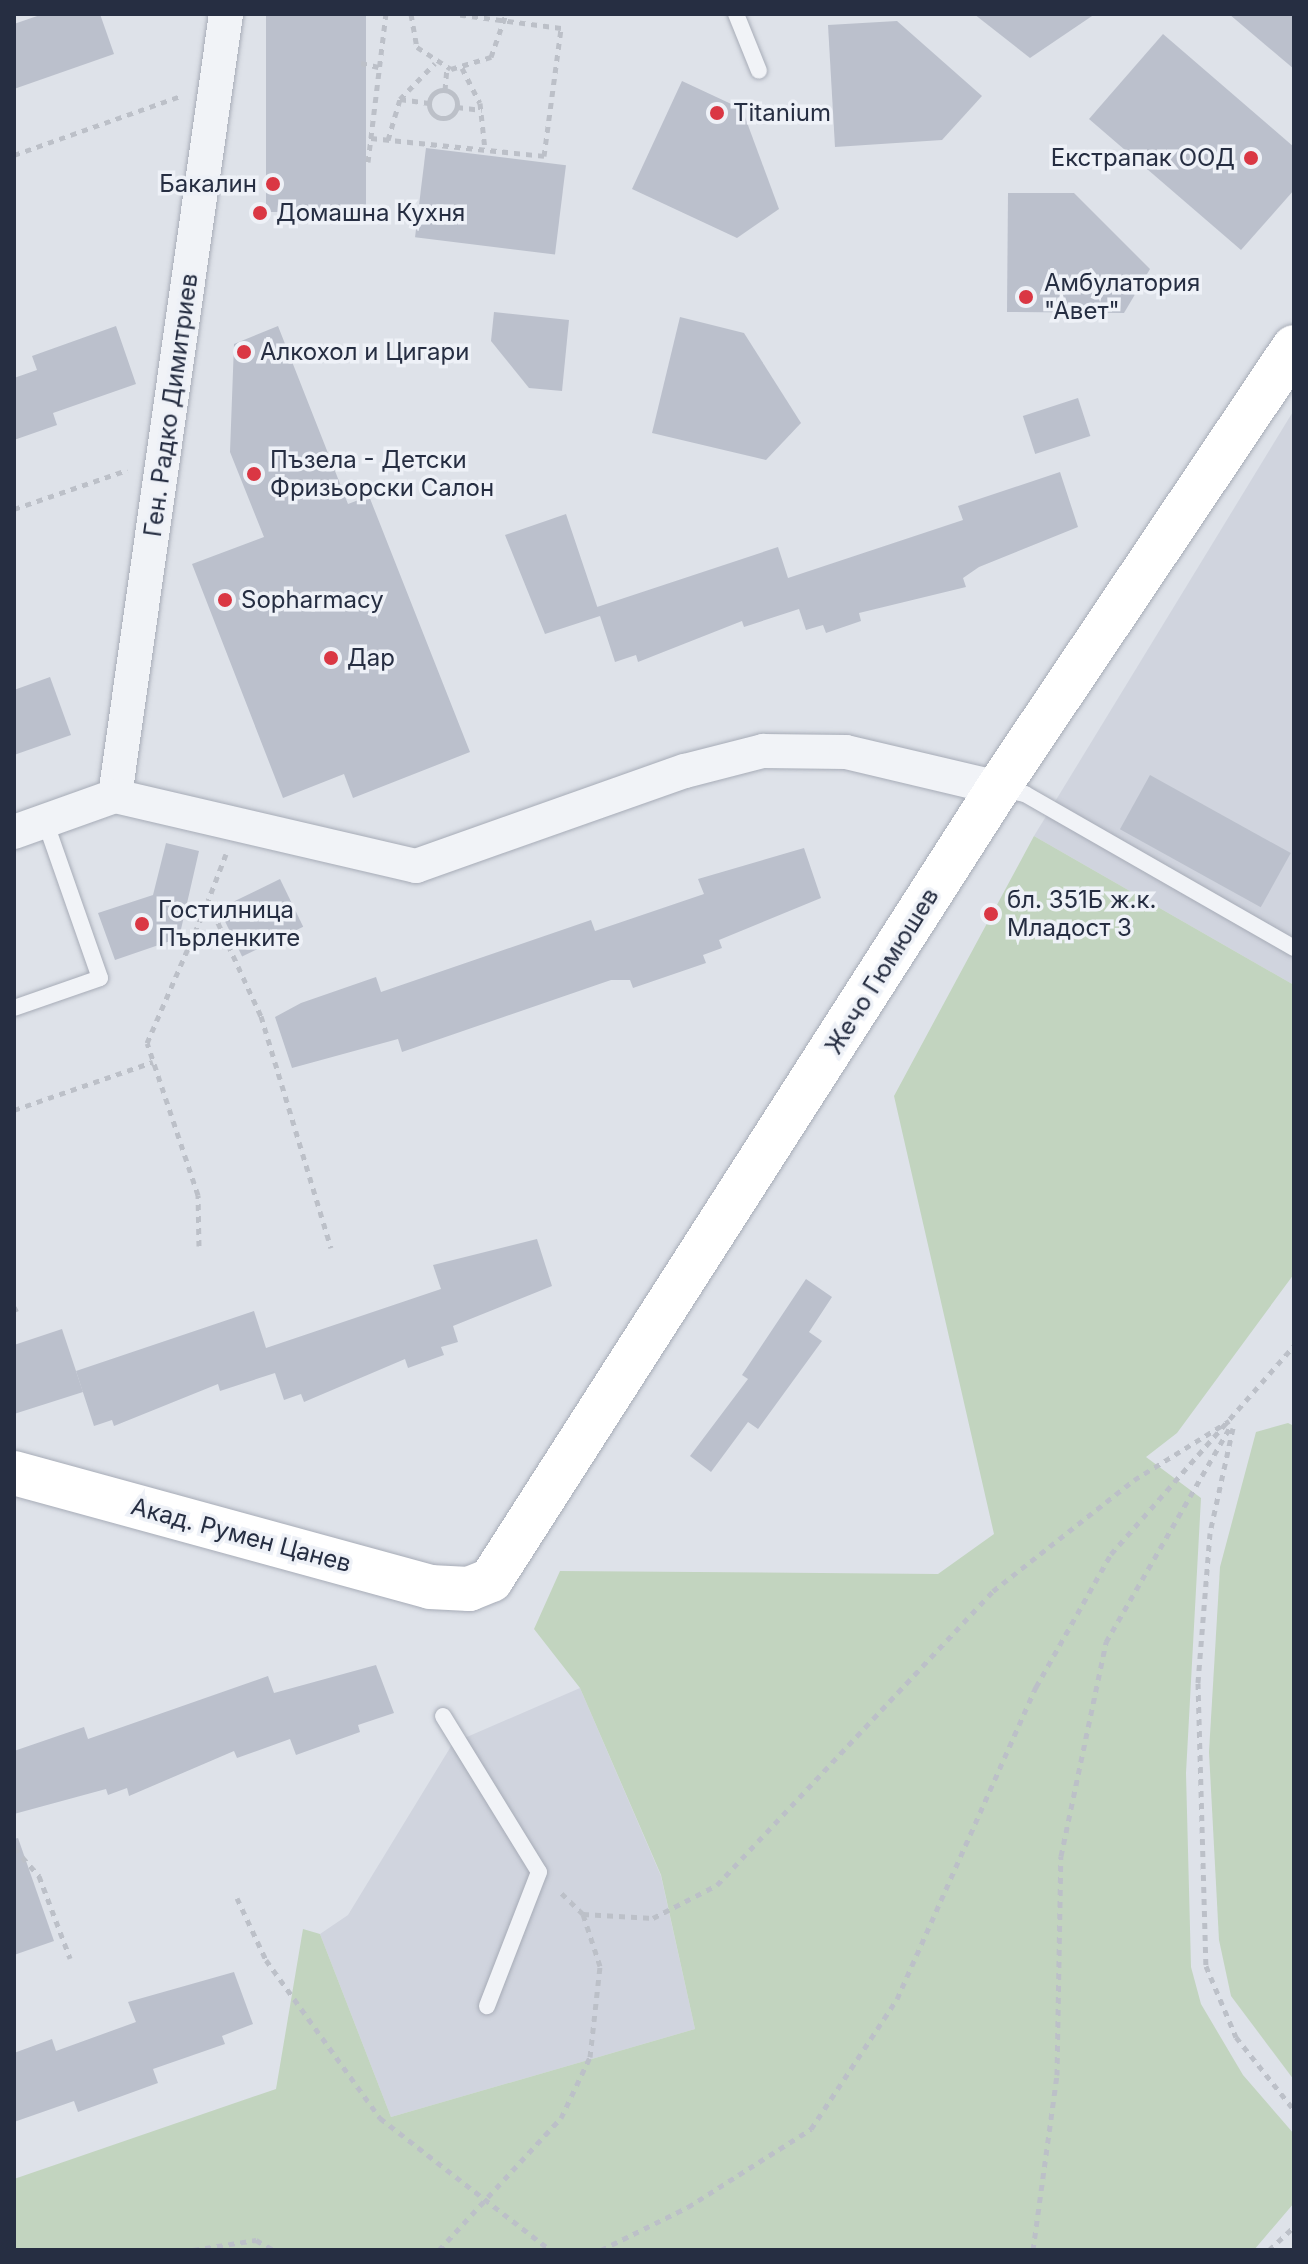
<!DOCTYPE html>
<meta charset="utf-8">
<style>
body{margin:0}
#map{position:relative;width:1308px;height:2264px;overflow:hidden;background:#dee2e9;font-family:Inter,sans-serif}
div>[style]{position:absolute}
.built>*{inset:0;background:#d0d4de}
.green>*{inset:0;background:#c2d4bf}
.building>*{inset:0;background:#bbc0cc;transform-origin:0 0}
.path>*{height:5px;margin-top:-2.5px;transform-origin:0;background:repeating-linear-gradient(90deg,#bcc0c8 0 6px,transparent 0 12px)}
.path>.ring{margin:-2.5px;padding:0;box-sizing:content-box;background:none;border:5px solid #bcc0c8;border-radius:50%}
.roads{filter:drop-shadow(0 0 2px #a7acb7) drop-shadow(0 0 2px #a7acb7)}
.lane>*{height:16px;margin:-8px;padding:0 8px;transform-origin:8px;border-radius:8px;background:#f1f3f7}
.street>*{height:34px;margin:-17px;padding:0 17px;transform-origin:17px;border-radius:17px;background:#f1f3f7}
.secondary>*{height:44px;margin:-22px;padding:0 22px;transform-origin:22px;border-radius:22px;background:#fff}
.dots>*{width:22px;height:22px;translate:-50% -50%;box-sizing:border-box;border:4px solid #eef1f7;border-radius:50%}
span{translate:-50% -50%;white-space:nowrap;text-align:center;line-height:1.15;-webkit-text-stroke:7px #eef1f7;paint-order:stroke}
.poi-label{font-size:24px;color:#262e42}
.left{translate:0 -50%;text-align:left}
.right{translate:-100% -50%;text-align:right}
.street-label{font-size:24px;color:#262e42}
.frame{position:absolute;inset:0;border:16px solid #262e42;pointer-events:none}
</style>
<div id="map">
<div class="built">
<i style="clip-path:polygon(1294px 410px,1294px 985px,1034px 836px)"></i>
<i style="clip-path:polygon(580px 1688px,661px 1876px,695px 2029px,391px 2117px,320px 1934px,348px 1915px,453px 1743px)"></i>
</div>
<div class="green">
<i style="clip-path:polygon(1034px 836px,1294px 985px,1294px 1274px,1177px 1433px,1146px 1457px,1201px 1498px,1186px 1773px,1191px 1967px,1201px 2004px,1243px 2075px,1294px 2134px,1294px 2203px,1254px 2250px,14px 2250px,14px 2179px,276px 2089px,303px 1929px,320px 1934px,391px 2117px,695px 2029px,661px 1875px,580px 1688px,534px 1629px,560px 1571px,938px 1574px,994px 1534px,894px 1096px)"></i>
<i style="clip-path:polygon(1288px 1423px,1294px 1426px,1294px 2080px,1231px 1996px,1219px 1940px,1209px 1752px,1220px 1567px,1256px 1432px)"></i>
</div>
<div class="building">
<i style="clip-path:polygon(43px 14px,100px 14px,114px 54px,14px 89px,14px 24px)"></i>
<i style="left:266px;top:14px;width:100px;height:198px"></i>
<i style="clip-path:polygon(974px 14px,1095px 14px,1030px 58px)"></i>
<i style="clip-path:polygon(1229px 14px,1294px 14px,1294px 69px)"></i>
<i style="clip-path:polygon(897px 21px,982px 96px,942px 140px,835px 147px,828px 25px)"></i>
<i style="clip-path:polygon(1163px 34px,1294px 147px,1294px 190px,1241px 250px,1089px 119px)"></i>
<i style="clip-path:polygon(682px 81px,742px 109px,779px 209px,737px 238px,632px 189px)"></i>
<i style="left:426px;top:148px;width:141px;height:90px;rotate:7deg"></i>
<i style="clip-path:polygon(1008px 193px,1074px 193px,1150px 269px,1124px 313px,1007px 312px)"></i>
<i style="clip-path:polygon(494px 312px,569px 320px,562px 391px,529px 388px,491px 341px)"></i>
<i style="clip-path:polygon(680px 317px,744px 333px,801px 423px,766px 460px,652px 433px)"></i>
<i style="clip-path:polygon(116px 326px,136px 384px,53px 413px,57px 425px,14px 440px,14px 378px,37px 370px,32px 356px)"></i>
<i style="clip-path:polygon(278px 326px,348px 504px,369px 496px,470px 752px,353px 798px,344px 774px,283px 798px,192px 564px,264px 537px,230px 452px,234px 344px)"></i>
<i style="left:1078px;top:398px;width:40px;height:58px;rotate:72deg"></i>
<i style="clip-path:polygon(1060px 472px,1078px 527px,979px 567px,963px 578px,966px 587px,859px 613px,861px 621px,826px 633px,823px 625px,806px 630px,799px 609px,744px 627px,742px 621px,638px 662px,636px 655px,615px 662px,600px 616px,545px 634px,505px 535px,566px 514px,600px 615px,597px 607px,778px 547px,788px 578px,963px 520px,958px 506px)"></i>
<i style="clip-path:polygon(50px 677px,71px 735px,14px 755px,14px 690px)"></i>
<i style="left:1150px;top:775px;width:161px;height:62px;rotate:29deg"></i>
<i style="clip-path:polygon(166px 843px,199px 851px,179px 938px,115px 960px,98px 913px,153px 895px)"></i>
<i style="clip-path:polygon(804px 848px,821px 898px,719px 940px,722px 948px,703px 955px,706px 963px,633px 988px,630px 980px,611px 980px,402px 1052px,398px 1039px,292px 1068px,275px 1017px,301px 1003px,376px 977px,381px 992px,591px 920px,595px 931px,704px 894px,698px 879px)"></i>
<i style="left:280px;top:879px;width:53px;height:68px;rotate:64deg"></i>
<i style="clip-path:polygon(537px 1239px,552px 1286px,453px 1326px,458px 1342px,441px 1347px,444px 1355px,408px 1368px,405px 1359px,304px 1402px,301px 1394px,284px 1400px,275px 1373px,220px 1391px,218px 1384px,114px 1426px,112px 1420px,94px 1426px,76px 1371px,254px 1311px,266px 1348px,441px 1289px,433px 1265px)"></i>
<i style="clip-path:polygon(806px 1279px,832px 1297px,809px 1332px,822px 1341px,758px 1429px,748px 1422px,711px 1472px,690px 1456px,748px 1379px,742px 1375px)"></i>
<i style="clip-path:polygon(62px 1329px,83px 1392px,14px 1414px,14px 1345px)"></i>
<i style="clip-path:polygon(376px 1665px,394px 1713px,358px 1725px,360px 1732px,296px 1755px,290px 1739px,237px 1758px,234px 1751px,129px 1796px,127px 1788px,108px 1795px,106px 1789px,14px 1814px,14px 1751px,84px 1727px,88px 1739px,268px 1676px,274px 1693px)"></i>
<i style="clip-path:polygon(18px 1838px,54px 1941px,14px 1955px,14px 1839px)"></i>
<i style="clip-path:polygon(234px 1972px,253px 2024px,222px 2036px,225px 2044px,153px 2069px,158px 2083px,78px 2112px,74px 2101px,14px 2122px,14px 2053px,52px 2039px,56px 2051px,136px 2022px,128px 2002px)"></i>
</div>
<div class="path">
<i style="left:411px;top:14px;width:34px;rotate:80deg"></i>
<i style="left:417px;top:47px;width:40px;rotate:32.9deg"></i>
<i style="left:451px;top:69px;width:42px;rotate:-16.7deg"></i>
<i style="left:491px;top:57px;width:46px;rotate:-70.8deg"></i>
<i style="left:361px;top:63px;width:18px;rotate:13deg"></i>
<i style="left:462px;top:68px;width:39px;rotate:63deg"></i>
<i style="left:480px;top:103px;width:47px;rotate:83.9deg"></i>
<i style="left:445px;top:90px;width:22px;rotate:-85deg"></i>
<i class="ring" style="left:429px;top:90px;width:23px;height:23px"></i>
<i style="left:400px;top:99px;width:29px;rotate:8deg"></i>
<i style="left:457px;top:107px;width:25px;rotate:7deg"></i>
<i style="left:371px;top:138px;width:174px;rotate:5.9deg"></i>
<i style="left:544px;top:156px;width:129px;rotate:-82.4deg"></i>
<i style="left:561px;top:28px;width:107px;rotate:-172.5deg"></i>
<i style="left:388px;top:140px;width:43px;rotate:-73.7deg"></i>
<i style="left:400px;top:99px;width:50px;rotate:-45.8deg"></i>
<i style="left:14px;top:155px;width:179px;rotate:-19.5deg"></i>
<i style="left:368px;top:162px;width:149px;rotate:-83.1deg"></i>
<i style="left:14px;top:509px;width:120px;rotate:-19deg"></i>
<i style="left:226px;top:854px;width:50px;rotate:111deg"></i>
<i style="left:208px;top:901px;width:127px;rotate:65.3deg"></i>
<i style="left:261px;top:1016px;width:242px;rotate:73.2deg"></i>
<i style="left:14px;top:1110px;width:147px;rotate:-19.1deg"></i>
<i style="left:199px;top:1246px;width:51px;rotate:-91.1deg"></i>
<i style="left:198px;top:1195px;width:160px;rotate:-108.5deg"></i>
<i style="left:147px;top:1043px;width:154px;rotate:-66.6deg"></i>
<i style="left:14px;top:1310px;width:4px;rotate:-27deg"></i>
<i style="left:1233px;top:1428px;width:107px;rotate:102.4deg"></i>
<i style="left:1210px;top:1533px;width:150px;rotate:94.6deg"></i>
<i style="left:1198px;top:1683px;width:283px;rotate:88.4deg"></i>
<i style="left:1206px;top:1966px;width:77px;rotate:67.1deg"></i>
<i style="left:1236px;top:2037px;width:93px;rotate:51.5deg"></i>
<i style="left:14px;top:1848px;width:38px;rotate:48deg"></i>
<i style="left:39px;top:1876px;width:88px;rotate:69.3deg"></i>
<i style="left:237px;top:1898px;width:68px;rotate:64.9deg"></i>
<i style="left:266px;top:1960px;width:195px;rotate:54.2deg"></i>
<i style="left:380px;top:2118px;width:215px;rotate:37.8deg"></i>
<i style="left:583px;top:1914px;width:70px;rotate:3.3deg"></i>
<i style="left:653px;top:1918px;width:72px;rotate:-27.3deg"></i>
<i style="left:717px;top:1885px;width:403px;rotate:-46.8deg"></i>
<i style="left:993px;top:1591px;width:179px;rotate:-38.2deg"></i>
<i style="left:1134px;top:1480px;width:112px;rotate:-31.8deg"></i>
<i style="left:193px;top:2250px;width:64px;rotate:-9deg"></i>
<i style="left:256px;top:2240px;width:20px;rotate:30deg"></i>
<i style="left:439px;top:2250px;width:180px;rotate:-47.3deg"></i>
<i style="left:561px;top:2118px;width:68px;rotate:-64.6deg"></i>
<i style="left:590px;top:2057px;width:92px;rotate:-83.7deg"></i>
<i style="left:600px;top:1966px;width:55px;rotate:-108.1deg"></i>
<i style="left:583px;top:1914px;width:33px;rotate:-136deg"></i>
<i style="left:601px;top:2250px;width:97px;rotate:-26.3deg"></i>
<i style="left:688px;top:2207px;width:146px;rotate:-32.4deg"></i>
<i style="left:811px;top:2129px;width:156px;rotate:-56.5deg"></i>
<i style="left:897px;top:1999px;width:342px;rotate:-66deg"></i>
<i style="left:1036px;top:1687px;width:153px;rotate:-60.6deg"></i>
<i style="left:1111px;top:1554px;width:277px;rotate:-48.7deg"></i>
<i style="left:1033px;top:2250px;width:177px;rotate:-82.2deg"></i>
<i style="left:1057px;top:2075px;width:219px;rotate:-89deg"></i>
<i style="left:1061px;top:1856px;width:219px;rotate:-78.1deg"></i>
<i style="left:1106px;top:1642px;width:248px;rotate:-60deg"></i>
<i style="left:1269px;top:2250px;width:34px;rotate:-43deg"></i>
</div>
<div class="roads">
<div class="lane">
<i style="left:736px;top:14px;width:61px;rotate:68deg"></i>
<i style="left:1001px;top:789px;width:25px;rotate:12deg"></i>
<i style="left:1025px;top:794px;width:310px;rotate:29.8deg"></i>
<i style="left:14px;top:1008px;width:91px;rotate:-19.2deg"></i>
<i style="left:100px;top:978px;width:166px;rotate:-109.3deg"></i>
<i style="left:443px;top:1716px;width:183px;rotate:58.4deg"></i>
<i style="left:539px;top:1872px;width:144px;rotate:111.2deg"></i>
</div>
<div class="street">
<i style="left:115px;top:796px;width:790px;rotate:-81.92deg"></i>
<i style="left:14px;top:832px;width:107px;rotate:-19.6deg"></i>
<i style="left:115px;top:796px;width:309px;rotate:13.1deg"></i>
<i style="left:416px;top:866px;width:285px;rotate:-19.5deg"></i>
<i style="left:685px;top:771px;width:81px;rotate:-14.4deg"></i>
<i style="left:763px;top:751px;width:83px;rotate:0.7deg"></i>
<i style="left:846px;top:752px;width:156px;rotate:13.3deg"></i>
</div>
<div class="secondary">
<i style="left:14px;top:1473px;width:431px;rotate:15.3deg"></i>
<i style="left:430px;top:1587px;width:39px;rotate:3deg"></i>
<i style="left:469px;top:1589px;width:24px;rotate:-22deg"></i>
<i style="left:491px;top:1580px;width:940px;rotate:-57.37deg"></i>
<i style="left:998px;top:788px;width:531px;rotate:-56.13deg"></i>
</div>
</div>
<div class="dots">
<i style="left:717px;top:113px;background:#da3744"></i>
<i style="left:1251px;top:158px;background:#da3744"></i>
<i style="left:273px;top:184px;background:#da3744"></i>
<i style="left:260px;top:213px;background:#da3744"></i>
<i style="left:1026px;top:297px;background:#da3744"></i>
<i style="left:244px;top:352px;background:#da3744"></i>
<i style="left:254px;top:474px;background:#da3744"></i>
<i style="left:225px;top:600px;background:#da3744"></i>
<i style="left:331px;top:658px;background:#da3744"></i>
<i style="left:991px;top:914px;background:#da3744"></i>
<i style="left:142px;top:924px;background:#da3744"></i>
</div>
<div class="poi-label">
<span class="left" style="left:733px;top:113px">Titanium</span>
<span class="right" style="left:1235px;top:158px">Екстрапак ООД</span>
<span class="right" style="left:257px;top:184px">Бакалин</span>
<span class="left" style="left:276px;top:213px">Домашна Кухня</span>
<span class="left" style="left:1044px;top:297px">Амбулатория<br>"Авет"</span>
<span class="left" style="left:260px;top:352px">Алкохол и Цигари</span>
<span class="left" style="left:270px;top:474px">Пъзела - Детски<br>Фризьорски Салон</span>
<span class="left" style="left:241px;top:600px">Sopharmacy</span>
<span class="left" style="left:347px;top:658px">Дар</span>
<span class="left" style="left:1007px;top:914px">бл. 351Б ж.к.<br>Младост 3</span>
<span class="left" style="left:158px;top:924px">Гостилница<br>Пърленките</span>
</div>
<div class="street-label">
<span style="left:171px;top:405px;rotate:-82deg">Ген. Радко Димитриев</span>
<span style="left:882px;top:971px;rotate:-58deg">Жечо Гюмюшев</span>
<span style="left:241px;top:1535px;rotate:15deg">Акад. Румен Цанев</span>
</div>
<div class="frame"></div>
</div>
